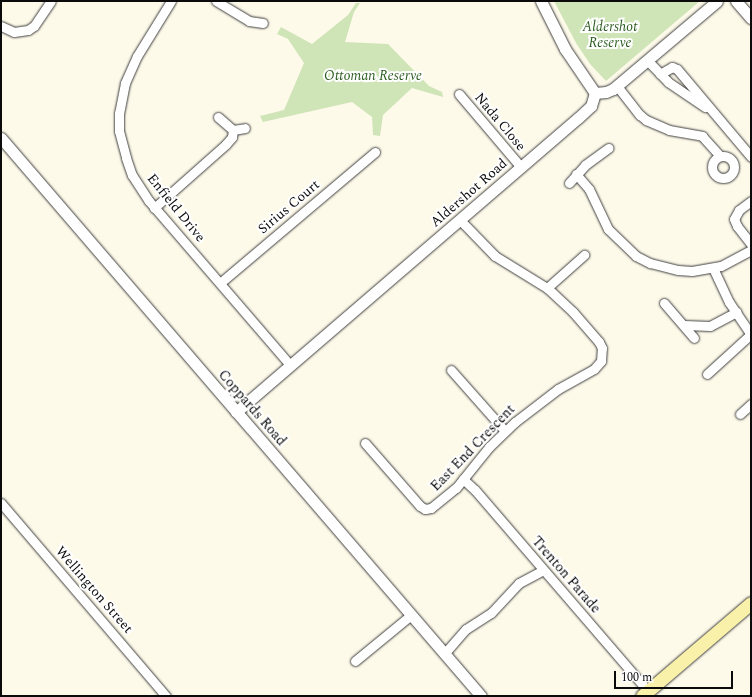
<!DOCTYPE html>
<style>
body{margin:0}
#map{position:relative;width:752px;height:697px;overflow:hidden;background:#fefaea;font-family:Spectral,serif}
div>[style]{position:absolute}
.green>*{inset:0;background:#cfe5b7}
.pitch>*{inset:0;background:#e0edc8}
.round{border-radius:50%}
.roads{filter:drop-shadow(0 0 1px #3e3e3e) drop-shadow(0 0 1px #3e3e3e)}
.minor>*{height:9px;margin:-4.5px;padding:0 4.5px;transform-origin:4.5px;border-radius:4.5px;background:#fff}
.minor>.ring{margin:-4.5px;padding:0;box-sizing:content-box;background:none;border:9px solid #fff;border-radius:50%}
.tertiary>*{height:11px;margin:-5.5px;padding:0 5.5px;transform-origin:5.5px;border-radius:5.5px;background:#fff}
.secondary>*{height:13px;margin:-6.5px;padding:0 6.5px;transform-origin:6.5px;border-radius:6.5px;background:#f9f1aa}
span{translate:-50% -50%;white-space:nowrap;text-align:center;line-height:1.15;-webkit-text-stroke:4px #fff;paint-order:stroke}
.park-label{font-size:14px;color:#2d5e21;font-style:italic}
.street-label{font-size:14px;color:#0b0b0b}
.frame{position:absolute;inset:0;border:2px solid #0b0b0b;pointer-events:none}
.scale{position:absolute;left:614px;top:671px;width:119px;height:18px;box-sizing:border-box;border:2px solid #0b0b0b;border-top:0;padding-left:5px;font-size:12px;line-height:14px;white-space:nowrap;color:#0b0b0b;-webkit-text-stroke:3px #fff;paint-order:stroke}
</style>
<div id="map">
<div class="green">
<i style="clip-path:polygon(554px 1px,700px 1px,606px 81px,590px 64px,576px 43px)"></i>
<i style="clip-path:polygon(356px 3px,360px 3px,354px 12px,345px 42px,388px 44px,429px 86px,442px 92px,443px 97px,412px 88px,383px 115px,380px 136px,373px 135px,372px 117px,352px 102px,263px 122px,260px 116px,284px 110px,304px 63px,288px 39px,277px 34px,281px 27px,312px 44px,348px 15px)"></i>
</div>
<div class="pitch">
<i class="round" style="left:360.5px;top:73.5px;width:9px;height:9px"></i>
</div>
<div class="roads">
<div class="minor">
<i style="left:171px;top:1px;width:65px;rotate:121.7deg"></i>
<i style="left:137px;top:56px;width:30px;rotate:114deg"></i>
<i style="left:125px;top:83px;width:31px;rotate:101deg"></i>
<i style="left:119px;top:113px;width:18px;rotate:90deg"></i>
<i style="left:119px;top:131px;width:28px;rotate:75deg"></i>
<i style="left:126px;top:158px;width:18px;rotate:71deg"></i>
<i style="left:132px;top:175px;width:31px;rotate:57deg"></i>
<i style="left:149px;top:201px;width:216px;rotate:49.3deg"></i>
<i style="left:216px;top:1px;width:39px;rotate:31deg"></i>
<i style="left:249px;top:21px;width:14px;rotate:8deg"></i>
<i style="left:1px;top:26px;width:14px;rotate:25deg"></i>
<i style="left:14px;top:32px;width:14px;rotate:-8deg"></i>
<i style="left:28px;top:30px;width:7px;rotate:-34deg"></i>
<i style="left:34px;top:26px;width:30px;rotate:-56deg"></i>
<i style="left:647px;top:60px;width:30px;rotate:46deg"></i>
<i style="left:668px;top:82px;width:45px;rotate:34deg"></i>
<i style="left:660px;top:74px;width:14px;rotate:-30deg"></i>
<i style="left:672px;top:67px;width:5px;rotate:22deg"></i>
<i style="left:677px;top:69px;width:115px;rotate:49.9deg"></i>
<i style="left:617px;top:86px;width:37px;rotate:52deg"></i>
<i style="left:640px;top:115px;width:8px;rotate:40deg"></i>
<i style="left:646px;top:120px;width:25px;rotate:23deg"></i>
<i style="left:669px;top:130px;width:34px;rotate:10deg"></i>
<i style="left:702px;top:136px;width:27px;rotate:48deg"></i>
<i style="left:459px;top:94px;width:96px;rotate:49.7deg"></i>
<i style="left:218px;top:117px;width:20px;rotate:41deg"></i>
<i style="left:233px;top:130px;width:12px;rotate:-9deg"></i>
<i class="ring" style="left:712px;top:156px;width:13px;height:13px"></i>
<i style="left:576px;top:174px;width:20px;rotate:49deg"></i>
<i style="left:589px;top:189px;width:44px;rotate:64.6deg"></i>
<i style="left:608px;top:229px;width:39px;rotate:44deg"></i>
<i style="left:636px;top:256px;width:16px;rotate:27deg"></i>
<i style="left:650px;top:263px;width:29px;rotate:14deg"></i>
<i style="left:678px;top:270px;width:14px;rotate:4deg"></i>
<i style="left:692px;top:271px;width:29px;rotate:-10deg"></i>
<i style="left:721px;top:266px;width:34px;rotate:-28deg"></i>
<i style="left:569px;top:183px;width:24px;rotate:-48deg"></i>
<i style="left:585px;top:165px;width:29px;rotate:-36deg"></i>
<i style="left:751px;top:201px;width:15px;rotate:143deg"></i>
<i style="left:739px;top:210px;width:10px;rotate:119deg"></i>
<i style="left:734px;top:219px;width:8px;rotate:67deg"></i>
<i style="left:737px;top:226px;width:23px;rotate:52deg"></i>
<i style="left:154px;top:208px;width:96px;rotate:-41.6deg"></i>
<i style="left:226px;top:144px;width:9px;rotate:-49deg"></i>
<i style="left:232px;top:137px;width:7px;rotate:-82deg"></i>
<i style="left:713px;top:268px;width:38px;rotate:65deg"></i>
<i style="left:729px;top:302px;width:40px;rotate:56deg"></i>
<i style="left:220px;top:283px;width:203px;rotate:-40.2deg"></i>
<i style="left:547px;top:288px;width:50px;rotate:-41.7deg"></i>
<i style="left:664px;top:303px;width:46px;rotate:49.4deg"></i>
<i style="left:684px;top:325px;width:26px;rotate:2deg"></i>
<i style="left:710px;top:326px;width:30px;rotate:-28deg"></i>
<i style="left:451px;top:370px;width:81px;rotate:48.5deg"></i>
<i style="left:707px;top:374px;width:59px;rotate:-42.3deg"></i>
<i style="left:740px;top:414px;width:15px;rotate:-42deg"></i>
<i style="left:365px;top:443px;width:84px;rotate:48.9deg"></i>
<i style="left:420px;top:506px;width:6px;rotate:31deg"></i>
<i style="left:425px;top:509px;width:6px;rotate:-9deg"></i>
<i style="left:431px;top:508px;width:32px;rotate:-39deg"></i>
<i style="left:456px;top:488px;width:53px;rotate:-51.2deg"></i>
<i style="left:489px;top:447px;width:36px;rotate:-44deg"></i>
<i style="left:515px;top:422px;width:54px;rotate:-37.5deg"></i>
<i style="left:558px;top:389px;width:41px;rotate:-29.1deg"></i>
<i style="left:594px;top:369px;width:11px;rotate:-49deg"></i>
<i style="left:601px;top:361px;width:13px;rotate:-86deg"></i>
<i style="left:602px;top:348px;width:7px;rotate:-117deg"></i>
<i style="left:599px;top:342px;width:40px;rotate:-131deg"></i>
<i style="left:573px;top:312px;width:35px;rotate:-137deg"></i>
<i style="left:547px;top:288px;width:61px;rotate:-148.4deg"></i>
<i style="left:495px;top:256px;width:50px;rotate:-134.2deg"></i>
<i style="left:463px;top:479px;width:16px;rotate:43deg"></i>
<i style="left:475px;top:490px;width:265px;rotate:49.3deg"></i>
<i style="left:1px;top:503px;width:254px;rotate:49.5deg"></i>
<i style="left:444px;top:654px;width:33px;rotate:-49deg"></i>
<i style="left:466px;top:629px;width:30px;rotate:-33deg"></i>
<i style="left:491px;top:613px;width:41px;rotate:-47deg"></i>
<i style="left:519px;top:583px;width:27px;rotate:-28deg"></i>
<i style="left:355px;top:661px;width:72px;rotate:-39.4deg"></i>
</div>
<div class="tertiary">
<i style="left:541px;top:1px;width:54px;rotate:63.4deg"></i>
<i style="left:565px;top:49px;width:53px;rotate:55.7deg"></i>
<i style="left:736px;top:1px;width:23px;rotate:49deg"></i>
<i style="left:595px;top:93px;width:11px;rotate:-5deg"></i>
<i style="left:606px;top:92px;width:8px;rotate:-23deg"></i>
<i style="left:613px;top:89px;width:136px;rotate:-40.2deg"></i>
<i style="left:1px;top:138px;width:736px;rotate:49.3deg"></i>
<i style="left:236px;top:412px;width:451px;rotate:-40.7deg"></i>
<i style="left:578px;top:118px;width:18px;rotate:-43deg"></i>
<i style="left:591px;top:106px;width:14px;rotate:-73deg"></i>
</div>
<div class="secondary">
<i style="left:642px;top:696px;width:143px;rotate:-40.5deg"></i>
</div>
</div>
<div class="park-label">
<span style="left:610px;top:35px">Aldershot<br>Reserve</span>
<span style="left:373px;top:76px">Ottoman Reserve</span>
</div>
<div class="street-label">
<span style="left:500px;top:122px;rotate:50deg">Nada Close</span>
<span style="left:469px;top:193px;rotate:-41deg">Aldershot Road</span>
<span style="left:289px;top:207px;rotate:-40deg">Sirius Court</span>
<span style="left:176px;top:208px;rotate:51deg">Enfield Drive</span>
<span style="left:252px;top:408px;rotate:49deg">Coppards Road</span>
<span style="left:473px;top:448px;rotate:-46deg">East End Crescent</span>
<span style="left:566px;top:575px;rotate:49deg">Trenton Parade</span>
<span style="left:94px;top:590px;rotate:49deg">Wellington Street</span>
</div>
<div class="frame"></div>
<div class="scale">100 m</div>
</div>
